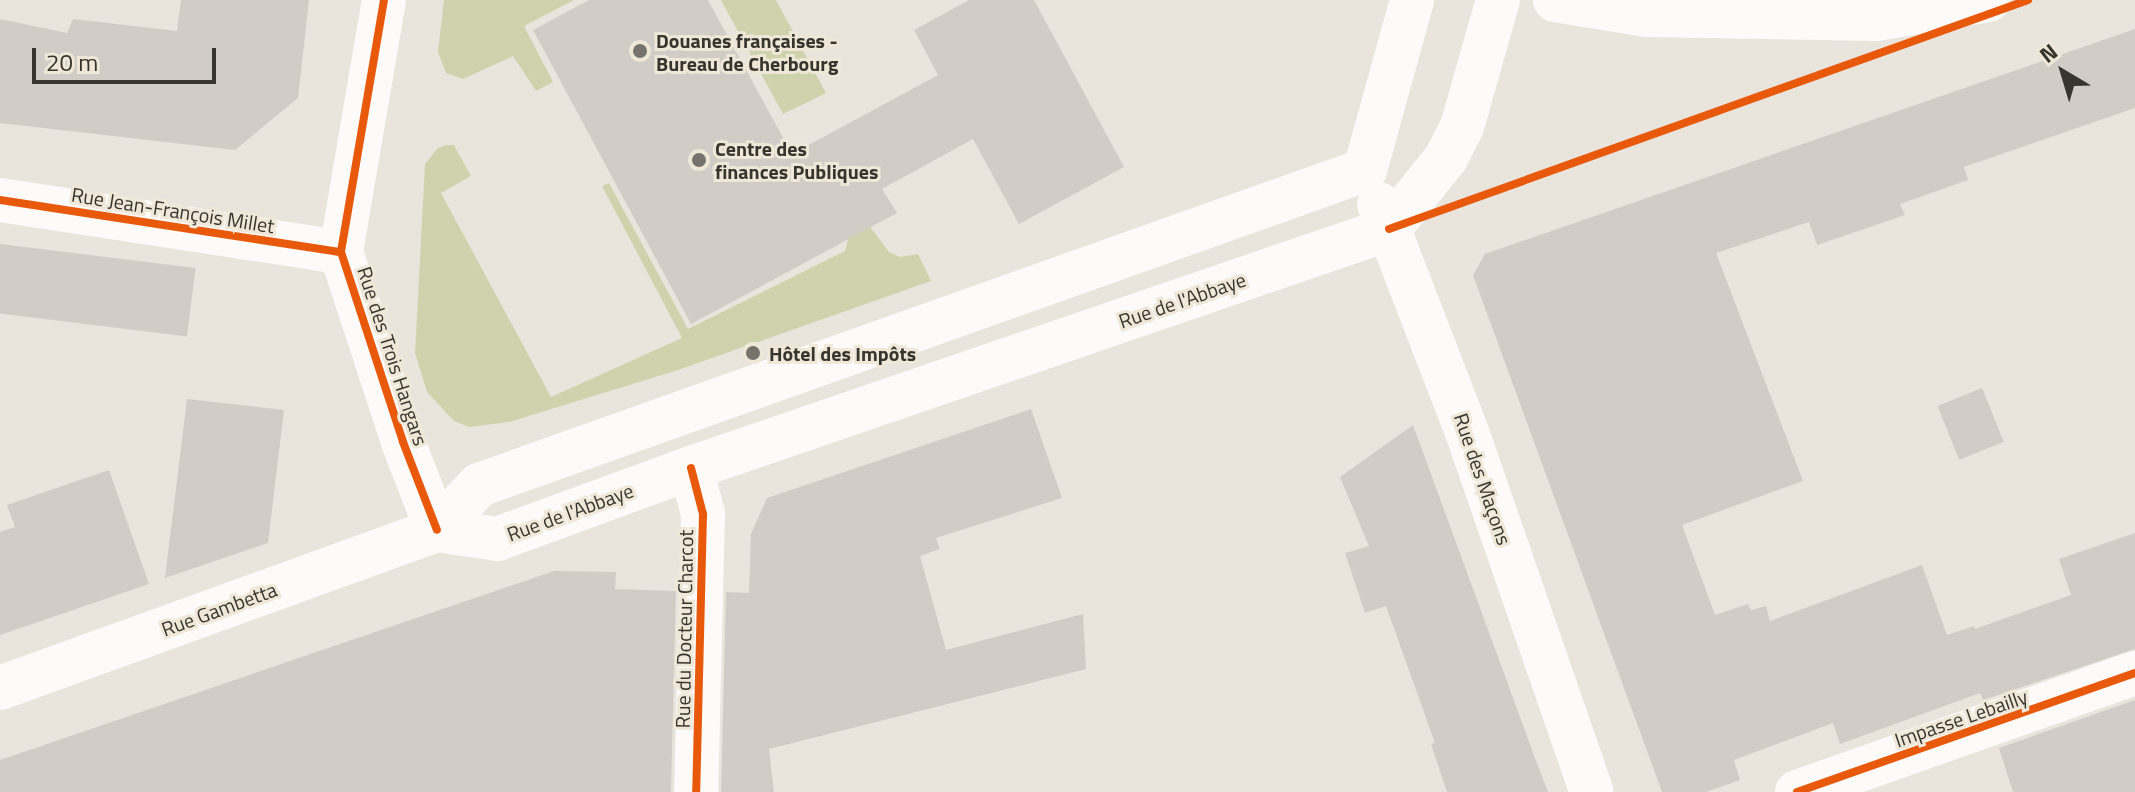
<!DOCTYPE html>
<meta charset="utf-8">
<style>
body{margin:0}
#map{position:relative;width:2135px;height:792px;overflow:hidden;background:#e9e5dd;font-family:"Titillium Web",sans-serif}
div>[style]{position:absolute}
.green>*{inset:0;background:#cfd3ad}
.building>*{inset:0;background:#d1ccc6;transform-origin:0 0}
.minor>*{height:44px;margin:-22px;padding:0 22px;transform-origin:22px;border-radius:22px;background:#fcfbfa}
.secondary>*{height:44px;margin:-22px;padding:0 22px;transform-origin:22px;border-radius:22px;background:#fcfbfa}
.primary>*{height:44px;margin:-22px;padding:0 22px;transform-origin:22px;border-radius:22px;background:#fcfbfa}
.cycleway>*{height:8px;margin:-4px;padding:0 4px;transform-origin:4px;border-radius:4px;background:#e8590c}
.dots>*{width:22px;height:22px;translate:-50% -50%;box-sizing:border-box;border:4px solid #efe7d7;border-radius:50%}
span{translate:-50% -50%;white-space:nowrap;text-align:center;line-height:1.15;-webkit-text-stroke:6px #efe7d7;paint-order:stroke}
.poi-label{font-size:20px;color:#38352f;font-weight:700}
.left{translate:0 -50%;text-align:left}
.street-label{font-size:20px;color:#38352f}
.north{position:absolute;left:2023px;top:32px;width:80px;height:80px;-webkit-text-stroke:6px #efe7d7;paint-order:stroke;rotate:322deg;font-size:22px;font-weight:700;line-height:32px;text-align:center;color:#38352f}
.north::after{content:'';display:block;margin:auto;width:28px;height:36px;background:#38352f;clip-path:polygon(50% 0,100% 100%,50% 72%,0 100%)}
.scale{position:absolute;left:32px;top:48px;width:184px;height:36px;box-sizing:border-box;border:4px solid #38352f;border-top:0;padding-left:10px;font-size:24px;line-height:28px;white-space:nowrap;color:#38352f;-webkit-text-stroke:6px #efe7d7;paint-order:stroke}
</style>
<div id="map">
<div class="green">
<i style="clip-path:polygon(444px 0,574px 0,524px 26px,553px 82px,536px 91px,513px 56px,463px 79px,446px 73px,438px 52px)"></i>
<i style="clip-path:polygon(721px 0,776px 0,826px 93px,783px 114px)"></i>
<i style="clip-path:polygon(446px 145px,454px 145px,471px 176px,441px 193px,551px 397px,682px 338px,602px 186px,609px 183px,688px 329px,845px 251px,859px 200px,871px 228px,889px 252px,900px 257px,918px 254px,931px 281px,678px 370px,509px 422px,469px 427px,454px 421px,427px 392px,415px 353px,425px 164px,438px 148px)"></i>
</div>
<div class="building">
<i style="clip-path:polygon(181px 0,309px 0,298px 98px,235px 150px,0 123px,0 19px,67px 33px,73px 19px,177px 31px)"></i>
<i style="clip-path:polygon(589px 0,708px 0,792px 154px,938px 75px,914px 30px,969px 0,1034px 0,1124px 167px,1019px 224px,973px 139px,882px 189px,897px 213px,691px 324px,533px 30px)"></i>
<i style="clip-path:polygon(2135px 29px,2135px 108px,1964px 167px,1968px 180px,1900px 204px,1905px 215px,1817px 245px,1809px 222px,1716px 253px,1803px 481px,1682px 525px,1715px 615px,1748px 604px,1751px 610px,1766px 606px,1770px 621px,1922px 565px,1947px 635px,1974px 626px,1975px 629px,2071px 595px,2059px 559px,2135px 533px,2135px 649px,1983px 700px,1980px 693px,1840px 744px,1833px 723px,1734px 760px,1740px 780px,1706px 792px,1662px 792px,1473px 275px,1485px 254px)"></i>
<i style="left:0;top:244px;width:197px;height:69px;rotate:7deg"></i>
<i style="left:1982px;top:388px;width:58px;height:48px;rotate:68deg"></i>
<i style="clip-path:polygon(187px 399px,284px 410px,268px 543px,165px 578px)"></i>
<i style="clip-path:polygon(1031px 409px,1062px 498px,936px 538px,940px 549px,920px 556px,946px 650px,1083px 614px,1086px 669px,769px 749px,774px 792px,721px 792px,726px 592px,749px 593px,751px 534px,767px 498px)"></i>
<i style="clip-path:polygon(1413px 425px,1535px 758px,1548px 792px,1447px 792px,1431px 744px,1435px 743px,1386px 606px,1365px 613px,1345px 553px,1369px 546px,1340px 477px)"></i>
<i style="clip-path:polygon(109px 470px,149px 584px,0 635px,0 532px,15px 527px,7px 505px)"></i>
<i style="clip-path:polygon(554px 571px,616px 572px,615px 589px,676px 591px,671px 792px,0 792px,0 760px)"></i>
<i style="clip-path:polygon(2135px 700px,2135px 792px,2013px 792px,1999px 748px)"></i>
</div>
<div class="minor">
<i style="left:384px;top:0;width:256px;rotate:99.7deg"></i>
<i style="left:341px;top:252px;width:200px;rotate:71.9deg"></i>
<i style="left:403px;top:442px;width:94px;rotate:68.9deg"></i>
<i style="left:0;top:200px;width:345px;rotate:8.7deg"></i>
<i style="left:691px;top:468px;width:48px;rotate:75.4deg"></i>
<i style="left:703px;top:514px;width:278px;rotate:91.4deg"></i>
<i style="left:1797px;top:792px;width:358px;rotate:-19.4deg"></i>
</div>
<div class="secondary">
<i style="left:1365px;top:170px;width:176px;rotate:-74.5deg"></i>
<i style="left:1379px;top:204px;width:244px;rotate:68.9deg"></i>
<i style="left:1467px;top:432px;width:381px;rotate:70.9deg"></i>
<i style="left:437px;top:530px;width:61px;rotate:8.5deg"></i>
<i style="left:497px;top:539px;width:207px;rotate:-20.1deg"></i>
<i style="left:691px;top:468px;width:738px;rotate:-18.9deg"></i>
<i style="left:1389px;top:229px;width:91px;rotate:-51.2deg"></i>
<i style="left:1446px;top:158px;width:35px;rotate:-63deg"></i>
<i style="left:1462px;top:127px;width:132px;rotate:-74.2deg"></i>
<i style="left:0;top:688px;width:465px;rotate:-19.9deg"></i>
<i style="left:437px;top:530px;width:62px;rotate:-47deg"></i>
<i style="left:479px;top:485px;width:940px;rotate:-19.57deg"></i>
</div>
<div class="primary">
<i style="left:1555px;top:0;width:93px;rotate:9.3deg"></i>
<i style="left:1647px;top:15px;width:229px;rotate:1deg"></i>
<i style="left:1876px;top:19px;width:114px;rotate:-9.6deg"></i>
</div>
<div class="cycleway">
<i style="left:384px;top:0;width:256px;rotate:99.7deg"></i>
<i style="left:341px;top:252px;width:200px;rotate:71.9deg"></i>
<i style="left:403px;top:442px;width:94px;rotate:68.9deg"></i>
<i style="left:0;top:200px;width:345px;rotate:8.7deg"></i>
<i style="left:1389px;top:229px;width:679px;rotate:-19.72deg"></i>
<i style="left:691px;top:468px;width:48px;rotate:75.4deg"></i>
<i style="left:703px;top:514px;width:278px;rotate:91.4deg"></i>
<i style="left:1797px;top:792px;width:358px;rotate:-19.4deg"></i>
</div>
<div class="dots">
<i style="left:640px;top:51px;background:#76736c"></i>
<i style="left:699px;top:160px;background:#76736c"></i>
<i style="left:753px;top:353px;background:#76736c"></i>
</div>
<div class="poi-label">
<span class="left" style="left:656px;top:52px">Douanes françaises -<br>Bureau de Cherbourg</span>
<span class="left" style="left:715px;top:160px">Centre des<br>finances Publiques</span>
<span class="left" style="left:769px;top:353px">Hôtel des Impôts</span>
</div>
<div class="street-label">
<span style="left:173px;top:210px;rotate:9deg">Rue Jean-François Millet</span>
<span style="left:1182px;top:300px;rotate:-19deg">Rue de l'Abbaye</span>
<span style="left:393px;top:356px;rotate:72deg">Rue des Trois Hangars</span>
<span style="left:1483px;top:479px;rotate:71deg">Rue des Maçons</span>
<span style="left:570px;top:512px;rotate:-20deg">Rue de l'Abbaye</span>
<span style="left:219px;top:609px;rotate:-20deg">Rue Gambetta</span>
<span style="left:684px;top:629px;rotate:-89deg">Rue du Docteur Charcot</span>
<span style="left:1961px;top:718px;rotate:-19deg">Impasse Lebailly</span>
</div>
<div class="north">N</div>
<div class="scale">20 m</div>
</div>
